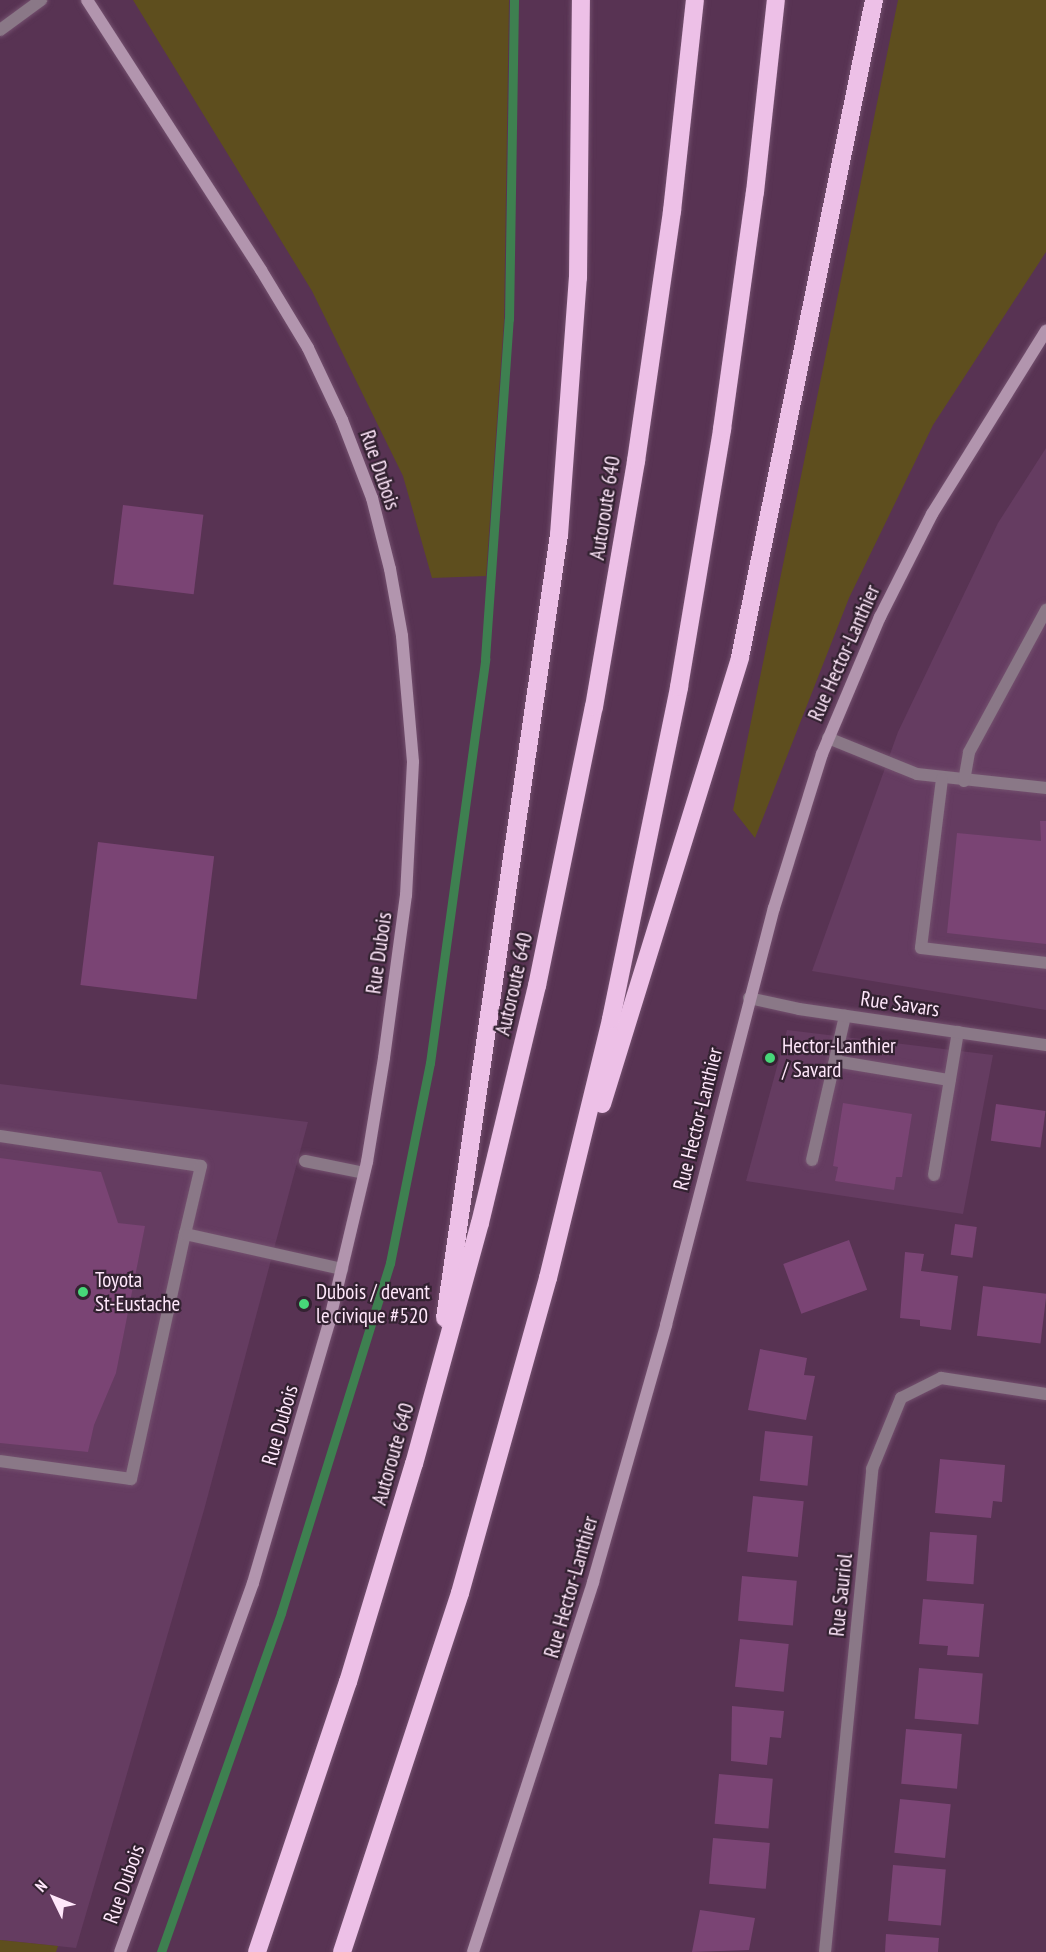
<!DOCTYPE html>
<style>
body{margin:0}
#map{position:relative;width:1046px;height:1952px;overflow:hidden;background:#583353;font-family:"PT Sans Narrow",sans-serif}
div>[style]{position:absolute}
.built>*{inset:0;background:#653c61}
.green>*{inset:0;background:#5e4e1e}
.stream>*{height:9px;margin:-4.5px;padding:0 4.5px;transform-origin:4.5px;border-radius:4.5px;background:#3e8050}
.building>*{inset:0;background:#7a4474;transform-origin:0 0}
.roads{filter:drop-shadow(0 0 2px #73506e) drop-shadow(0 0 2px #73506e)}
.lane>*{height:12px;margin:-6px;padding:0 6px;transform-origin:6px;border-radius:6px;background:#8a7887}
.street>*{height:12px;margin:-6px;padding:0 6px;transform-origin:6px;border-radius:6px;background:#8a7887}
.secondary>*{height:12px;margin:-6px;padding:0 6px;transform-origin:6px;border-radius:6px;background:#b295ae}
.highway>*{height:18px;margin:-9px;padding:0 9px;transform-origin:9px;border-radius:9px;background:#edc0e7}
.dots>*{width:16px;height:16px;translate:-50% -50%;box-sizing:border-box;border:3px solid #332231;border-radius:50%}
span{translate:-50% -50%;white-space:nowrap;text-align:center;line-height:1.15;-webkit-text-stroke:4.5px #332231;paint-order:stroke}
.street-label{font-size:21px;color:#ffe7fb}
.poi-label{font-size:21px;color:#ffe7fb}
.left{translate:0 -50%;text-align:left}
.north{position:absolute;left:24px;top:1868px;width:60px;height:60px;-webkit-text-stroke:4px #332231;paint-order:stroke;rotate:313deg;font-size:16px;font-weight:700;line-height:24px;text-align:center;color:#ffe7fb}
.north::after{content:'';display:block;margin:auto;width:21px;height:27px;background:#ffe7fb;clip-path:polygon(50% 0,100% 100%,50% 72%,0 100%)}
</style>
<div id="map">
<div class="built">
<i style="clip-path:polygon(1046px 448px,1046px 1010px,812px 971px,898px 732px,998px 523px)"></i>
<i style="clip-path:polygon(787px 1030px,993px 1055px,963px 1214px,746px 1181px)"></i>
<i style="clip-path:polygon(0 1084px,308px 1122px,204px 1510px,76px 1948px,0 1940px)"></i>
</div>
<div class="green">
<i style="clip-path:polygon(133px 0,509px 0,504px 320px,486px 576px,432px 578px,403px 476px,312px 291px)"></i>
<i style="clip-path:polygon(898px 0,1046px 0,1046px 252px,933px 425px,849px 598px,755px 838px,733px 810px)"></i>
<i style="clip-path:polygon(0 1940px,58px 1946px,56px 1952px,0 1952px)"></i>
</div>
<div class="stream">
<i style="left:161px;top:1952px;width:360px;rotate:-70.5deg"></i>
<i style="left:281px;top:1613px;width:367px;rotate:-72.7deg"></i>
<i style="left:390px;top:1263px;width:204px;rotate:-78.7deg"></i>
<i style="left:430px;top:1063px;width:408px;rotate:-82.2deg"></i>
<i style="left:485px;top:659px;width:341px;rotate:-86deg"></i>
<i style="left:509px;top:319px;width:319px;rotate:-89.1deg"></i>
</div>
<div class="building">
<i style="left:123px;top:505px;width:81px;height:80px;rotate:7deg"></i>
<i style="clip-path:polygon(1040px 821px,1046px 821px,1046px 944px,947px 933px,957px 833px,1041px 841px)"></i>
<i style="left:98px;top:842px;width:117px;height:144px;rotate:7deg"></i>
<i style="clip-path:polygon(843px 1103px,912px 1114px,902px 1177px,896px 1177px,894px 1190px,835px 1181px,838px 1167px,833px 1166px)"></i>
<i style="left:996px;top:1104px;width:50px;height:37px;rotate:8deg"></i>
<i style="clip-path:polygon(0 1158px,101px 1172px,118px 1223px,145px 1226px,116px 1373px,94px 1425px,88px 1452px,0 1443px)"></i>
<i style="left:955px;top:1224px;width:22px;height:31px;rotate:8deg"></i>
<i style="left:849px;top:1240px;width:53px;height:70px;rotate:70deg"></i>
<i style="clip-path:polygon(905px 1252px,924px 1254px,921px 1271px,958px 1276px,951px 1330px,920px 1326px,920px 1320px,900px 1318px)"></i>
<i style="left:983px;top:1286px;width:64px;height:50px;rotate:7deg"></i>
<i style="clip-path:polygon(760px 1349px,807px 1358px,804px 1375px,815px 1376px,806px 1420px,748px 1410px)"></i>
<i style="left:765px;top:1431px;width:48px;height:50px;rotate:6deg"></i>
<i style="clip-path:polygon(940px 1459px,1005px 1465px,1002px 1502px,993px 1501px,991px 1518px,935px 1513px)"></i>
<i style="left:753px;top:1496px;width:51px;height:56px;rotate:6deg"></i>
<i style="left:930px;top:1532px;width:47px;height:49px;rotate:4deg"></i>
<i style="left:742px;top:1576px;width:55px;height:45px;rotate:5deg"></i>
<i style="clip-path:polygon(923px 1599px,984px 1604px,979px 1657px,947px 1655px,948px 1646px,919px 1644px)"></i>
<i style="left:740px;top:1639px;width:49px;height:48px;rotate:6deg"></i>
<i style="left:919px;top:1668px;width:64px;height:51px;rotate:5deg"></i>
<i style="clip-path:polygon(732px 1706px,784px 1711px,781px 1738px,770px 1737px,767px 1765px,731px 1761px)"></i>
<i style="left:906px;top:1729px;width:56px;height:55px;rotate:5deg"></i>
<i style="left:719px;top:1774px;width:54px;height:50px;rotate:5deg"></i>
<i style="left:900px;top:1799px;width:51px;height:54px;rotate:6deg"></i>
<i style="left:713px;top:1838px;width:57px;height:46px;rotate:5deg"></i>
<i style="left:893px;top:1865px;width:53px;height:56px;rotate:5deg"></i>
<i style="clip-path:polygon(700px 1910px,755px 1918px,749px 1950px,692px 1952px)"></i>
<i style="clip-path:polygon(886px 1934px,939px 1938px,938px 1952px,885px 1952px)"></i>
</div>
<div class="roads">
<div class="lane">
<i style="left:828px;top:738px;width:96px;rotate:22deg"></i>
<i style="left:917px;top:774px;width:130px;rotate:6.2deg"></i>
<i style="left:942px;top:779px;width:170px;rotate:97.1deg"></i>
<i style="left:921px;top:948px;width:126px;rotate:6.8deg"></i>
<i style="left:964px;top:781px;width:29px;rotate:-80deg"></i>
<i style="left:969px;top:752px;width:162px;rotate:-61.5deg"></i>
<i style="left:835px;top:1061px;width:116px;rotate:9.5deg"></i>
<i style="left:0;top:1136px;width:203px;rotate:8.5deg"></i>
<i style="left:201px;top:1166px;width:70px;rotate:103.2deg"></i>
<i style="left:812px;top:1160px;width:148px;rotate:-77.1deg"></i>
<i style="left:305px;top:1161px;width:60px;rotate:11.5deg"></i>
<i style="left:934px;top:1175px;width:145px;rotate:-80.5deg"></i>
<i style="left:0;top:1461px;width:132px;rotate:7.8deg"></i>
<i style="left:131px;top:1479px;width:251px;rotate:-77.6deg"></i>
<i style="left:185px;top:1234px;width:161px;rotate:12.6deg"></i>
</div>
<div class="street">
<i style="left:0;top:30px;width:51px;rotate:-36.2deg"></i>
<i style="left:749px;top:998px;width:51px;rotate:12.4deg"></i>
<i style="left:799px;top:1009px;width:250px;rotate:8.3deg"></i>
<i style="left:825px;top:1952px;width:485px;rotate:-84.4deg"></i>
<i style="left:872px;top:1469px;width:77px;rotate:-67.8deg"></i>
<i style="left:901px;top:1398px;width:45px;rotate:-26.6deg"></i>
<i style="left:941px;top:1378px;width:106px;rotate:8.7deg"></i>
</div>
<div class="secondary">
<i style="left:87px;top:0;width:321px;rotate:57.2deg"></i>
<i style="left:261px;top:270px;width:91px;rotate:58.9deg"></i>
<i style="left:308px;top:348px;width:80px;rotate:64.7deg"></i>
<i style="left:342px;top:420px;width:84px;rotate:69deg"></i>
<i style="left:372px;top:498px;width:73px;rotate:75.8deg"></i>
<i style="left:390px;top:569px;width:68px;rotate:79.8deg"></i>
<i style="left:402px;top:636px;width:126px;rotate:85deg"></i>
<i style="left:413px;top:762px;width:133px;rotate:93deg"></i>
<i style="left:406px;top:895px;width:164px;rotate:97.7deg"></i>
<i style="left:384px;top:1058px;width:105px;rotate:99.3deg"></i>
<i style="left:367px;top:1162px;width:165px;rotate:103.3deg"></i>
<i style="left:329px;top:1323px;width:271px;rotate:106.3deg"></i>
<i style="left:253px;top:1583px;width:392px;rotate:109.8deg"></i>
<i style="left:473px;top:1952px;width:389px;rotate:-72deg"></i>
<i style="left:593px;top:1582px;width:267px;rotate:-74.1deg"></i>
<i style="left:666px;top:1325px;width:431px;rotate:-75.5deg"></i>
<i style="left:774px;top:908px;width:161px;rotate:-72.7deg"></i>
<i style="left:822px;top:754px;width:149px;rotate:-67.1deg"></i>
<i style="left:880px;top:617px;width:115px;rotate:-63.2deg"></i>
<i style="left:932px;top:514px;width:216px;rotate:-58.1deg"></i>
</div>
<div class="highway">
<i style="left:602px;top:1104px;width:468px;rotate:-72.8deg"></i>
<i style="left:740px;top:657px;width:671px;rotate:-78.47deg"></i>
<i style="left:445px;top:1318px;width:791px;rotate:-81.72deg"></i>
<i style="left:559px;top:535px;width:258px;rotate:-85.8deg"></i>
<i style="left:578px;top:278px;width:278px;rotate:-89.4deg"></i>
<i style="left:257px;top:1952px;width:285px;rotate:-71.4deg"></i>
<i style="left:348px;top:1682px;width:228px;rotate:-73.2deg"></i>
<i style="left:414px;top:1464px;width:250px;rotate:-74.7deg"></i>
<i style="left:480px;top:1223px;width:244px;rotate:-76.5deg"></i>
<i style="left:537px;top:986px;width:285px;rotate:-78.5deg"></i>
<i style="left:594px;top:707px;width:250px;rotate:-80.3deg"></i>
<i style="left:636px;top:461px;width:253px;rotate:-81.8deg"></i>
<i style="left:672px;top:211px;width:212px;rotate:-83.8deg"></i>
<i style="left:342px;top:1952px;width:378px;rotate:-71.8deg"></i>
<i style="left:460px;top:1593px;width:327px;rotate:-74.4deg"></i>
<i style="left:548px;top:1278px;width:267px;rotate:-76.3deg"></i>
<i style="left:611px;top:1019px;width:339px;rotate:-78.4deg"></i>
<i style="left:679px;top:687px;width:262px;rotate:-80.5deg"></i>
<i style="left:722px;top:429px;width:239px;rotate:-82.1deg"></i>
<i style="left:755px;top:192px;width:193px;rotate:-83.8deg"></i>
</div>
</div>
<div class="dots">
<i style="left:770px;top:1058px;background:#47d779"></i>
<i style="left:83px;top:1292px;background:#47d779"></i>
<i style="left:304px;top:1304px;background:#47d779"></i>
</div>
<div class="street-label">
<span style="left:380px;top:470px;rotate:71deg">Rue Dubois</span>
<span style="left:605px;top:508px;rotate:-81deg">Autoroute 640</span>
<span style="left:844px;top:653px;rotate:-66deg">Rue Hector-Lanthier</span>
<span style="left:379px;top:953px;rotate:-82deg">Rue Dubois</span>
<span style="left:514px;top:984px;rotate:-77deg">Autoroute 640</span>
<span style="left:900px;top:1004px;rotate:8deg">Rue Savars</span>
<span style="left:698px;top:1119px;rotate:-76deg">Rue Hector-Lanthier</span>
<span style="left:280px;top:1425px;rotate:-74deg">Rue Dubois</span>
<span style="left:393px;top:1454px;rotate:-74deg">Autoroute 640</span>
<span style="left:571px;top:1587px;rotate:-74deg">Rue Hector-Lanthier</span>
<span style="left:841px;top:1595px;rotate:-84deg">Rue Sauriol</span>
<span style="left:124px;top:1884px;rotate:-70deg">Rue Dubois</span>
</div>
<div class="poi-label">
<span class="left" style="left:782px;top:1058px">Hector-Lanthier<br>/ Savard</span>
<span class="left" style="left:95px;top:1292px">Toyota<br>St-Eustache</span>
<span class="left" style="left:316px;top:1304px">Dubois / devant<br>le civique #520</span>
</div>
<div class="north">N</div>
</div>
